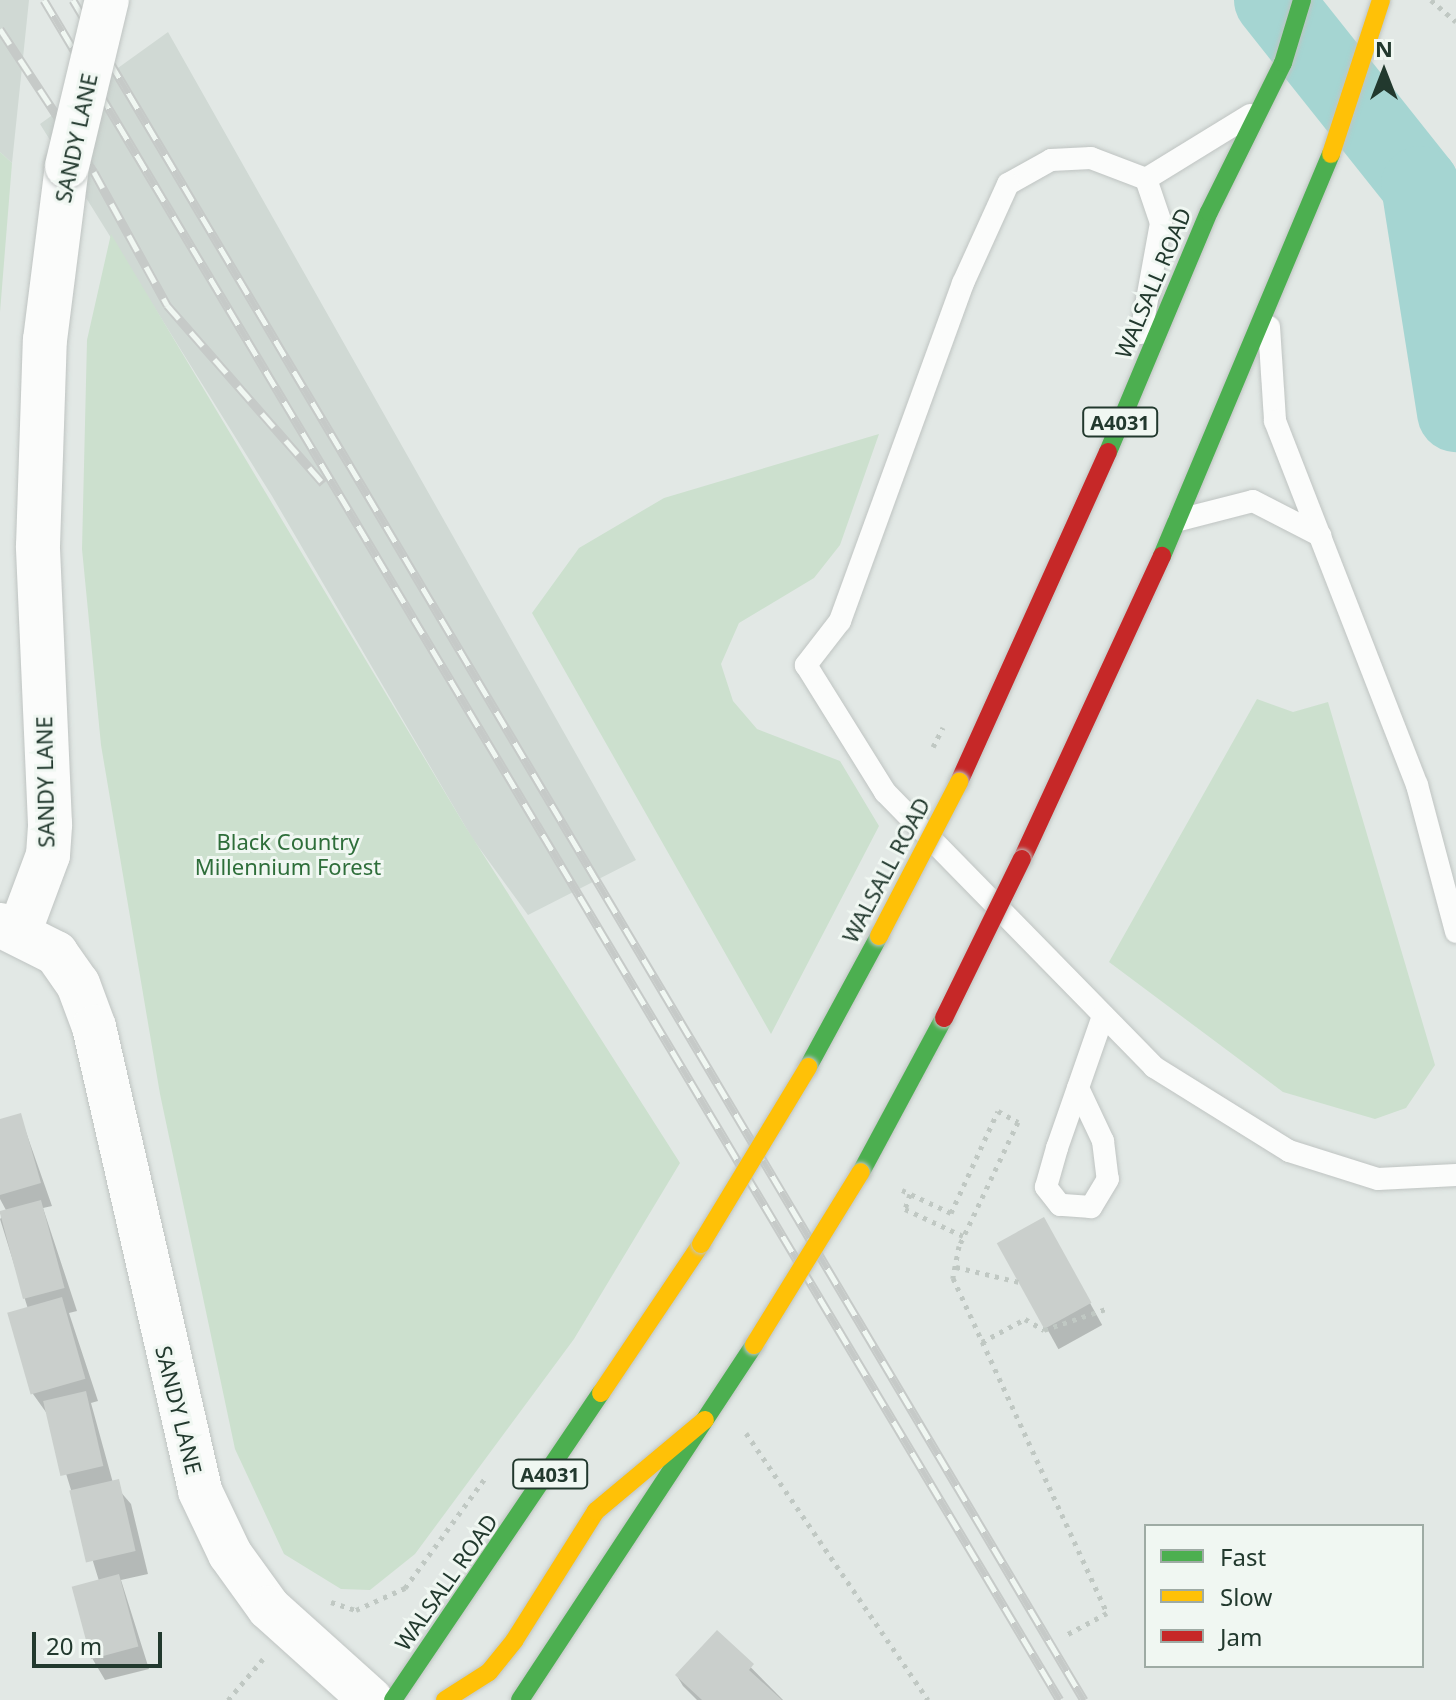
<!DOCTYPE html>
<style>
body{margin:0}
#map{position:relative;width:1456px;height:1700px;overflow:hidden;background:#e2e8e5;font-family:"Noto Sans",sans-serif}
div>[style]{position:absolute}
.built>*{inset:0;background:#d0d9d4}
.green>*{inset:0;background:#cce0ce}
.shadow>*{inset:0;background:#0003;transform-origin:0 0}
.river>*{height:78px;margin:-39px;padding:0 39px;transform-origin:39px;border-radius:39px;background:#a5d5d2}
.building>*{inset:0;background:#cacfcc;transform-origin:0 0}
.path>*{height:5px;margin-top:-2.5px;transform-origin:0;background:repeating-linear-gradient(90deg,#c0c8c3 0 4px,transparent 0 10px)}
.roads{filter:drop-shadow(0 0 2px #bfc4c2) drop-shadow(0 0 2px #bfc4c2)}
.lane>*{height:22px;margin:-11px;padding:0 11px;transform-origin:11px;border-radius:11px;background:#fbfcfb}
.street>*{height:44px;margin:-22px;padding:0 22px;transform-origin:22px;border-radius:22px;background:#fbfcfb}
.fast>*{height:18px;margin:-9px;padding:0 9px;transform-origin:9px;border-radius:9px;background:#4caf50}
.slow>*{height:18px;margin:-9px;padding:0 9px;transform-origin:9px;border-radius:9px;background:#ffc107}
.jam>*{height:18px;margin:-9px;padding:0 9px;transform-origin:9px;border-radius:9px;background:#c62828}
.rail>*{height:9px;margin-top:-4.5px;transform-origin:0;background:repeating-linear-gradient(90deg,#f0f7f2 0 18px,#c6cac8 0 36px);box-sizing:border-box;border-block:2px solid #c6cac8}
.path-bridge>*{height:5px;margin-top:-2.5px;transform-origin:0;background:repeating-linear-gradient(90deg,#c0c8c3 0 4px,transparent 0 10px)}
.bridges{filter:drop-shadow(0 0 2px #bfc4c2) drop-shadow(0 0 2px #bfc4c2)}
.street-bridge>*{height:44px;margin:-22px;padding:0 22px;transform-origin:22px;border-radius:22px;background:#fbfcfb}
.slow-bridge>*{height:18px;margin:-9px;padding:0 9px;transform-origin:9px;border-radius:9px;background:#ffc107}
.jam-bridge>*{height:18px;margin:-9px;padding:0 9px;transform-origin:9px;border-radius:9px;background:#c62828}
span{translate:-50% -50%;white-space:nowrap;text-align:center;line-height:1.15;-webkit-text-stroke:6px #f0f7f2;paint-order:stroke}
.shield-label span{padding:2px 6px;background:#f0f7f2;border:2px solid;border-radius:6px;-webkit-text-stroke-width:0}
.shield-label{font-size:20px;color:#22392e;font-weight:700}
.street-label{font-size:22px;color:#22392e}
.park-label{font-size:22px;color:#2e6e3a}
.legend{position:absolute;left:1144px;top:1524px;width:280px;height:144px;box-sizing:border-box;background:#f0f7f2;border:2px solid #9eaba4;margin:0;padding:10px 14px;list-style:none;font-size:24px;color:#22392e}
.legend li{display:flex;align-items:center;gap:16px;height:40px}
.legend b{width:40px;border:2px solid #9eaba4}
.north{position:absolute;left:1344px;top:32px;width:80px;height:80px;-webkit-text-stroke:6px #f0f7f2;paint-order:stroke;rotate:0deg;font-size:22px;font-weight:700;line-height:32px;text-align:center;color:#22392e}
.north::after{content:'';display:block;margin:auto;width:28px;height:36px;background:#22392e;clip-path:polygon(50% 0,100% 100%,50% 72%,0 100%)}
.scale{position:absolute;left:32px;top:1632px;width:130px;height:36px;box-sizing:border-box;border:4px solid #22392e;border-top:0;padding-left:10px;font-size:24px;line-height:28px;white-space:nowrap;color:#22392e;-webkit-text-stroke:6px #f0f7f2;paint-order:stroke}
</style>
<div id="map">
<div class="built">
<i style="clip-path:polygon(0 0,29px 0,12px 163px,0 152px)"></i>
<i style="clip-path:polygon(168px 32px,636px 860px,528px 915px,472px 838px,272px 496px,40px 124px)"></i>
</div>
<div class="green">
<i style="clip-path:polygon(0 152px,12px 163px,0 312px)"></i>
<i style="clip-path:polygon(111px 234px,465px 826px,680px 1163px,574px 1339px,415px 1554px,370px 1590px,341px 1589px,284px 1554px,235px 1449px,160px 1094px,101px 745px,82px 549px,87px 340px)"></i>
<i style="clip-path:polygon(879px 434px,840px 545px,814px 578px,739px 623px,721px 664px,733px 701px,757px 729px,840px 761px,879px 826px,771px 1034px,532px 613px,579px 548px,664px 498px)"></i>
<i style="clip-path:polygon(1257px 699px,1293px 712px,1328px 702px,1435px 1065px,1406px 1108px,1375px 1119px,1283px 1092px,1109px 962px)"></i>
</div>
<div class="shadow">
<i style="clip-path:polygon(20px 1115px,52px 1206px,43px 1208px,77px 1311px,69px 1313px,98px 1401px,91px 1403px,113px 1483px,131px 1504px,148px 1574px,121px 1580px,149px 1669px,105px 1680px,92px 1658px,99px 1581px,48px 1415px,33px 1394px,28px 1309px,0 1219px,7px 1212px,0 1199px,0 1121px)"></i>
<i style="left:1044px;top:1220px;width:120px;height:50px;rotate:61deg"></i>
<i style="clip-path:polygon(717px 1633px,783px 1700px,697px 1700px,683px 1686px,677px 1676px)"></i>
</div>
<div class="river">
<i style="left:1273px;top:0;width:236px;rotate:51.5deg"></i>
<i style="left:1420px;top:185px;width:231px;rotate:81deg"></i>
</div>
<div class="building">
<i style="clip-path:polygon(21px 1113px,41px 1183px,0 1195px,0 1119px)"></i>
<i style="left:41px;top:1200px;width:91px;height:43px;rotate:75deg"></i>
<i style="left:1044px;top:1217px;width:98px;height:54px;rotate:61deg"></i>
<i style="left:62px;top:1297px;width:85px;height:57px;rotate:74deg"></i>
<i style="left:86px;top:1391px;width:77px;height:44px;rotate:77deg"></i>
<i style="left:119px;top:1479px;width:74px;height:51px;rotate:77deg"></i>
<i style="left:119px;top:1574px;width:75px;height:49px;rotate:75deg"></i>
<i style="clip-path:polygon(717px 1630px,754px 1664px,749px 1670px,782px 1700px,702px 1700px,675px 1675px)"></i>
</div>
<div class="path">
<i style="left:1431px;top:0;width:33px;rotate:41deg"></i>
<i style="left:902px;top:1190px;width:54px;rotate:25.1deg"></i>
<i style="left:951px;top:1213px;width:112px;rotate:-65.3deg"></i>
<i style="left:998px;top:1111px;width:23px;rotate:29deg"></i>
<i style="left:1018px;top:1122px;width:137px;rotate:115.4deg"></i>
<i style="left:959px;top:1246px;width:33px;rotate:101deg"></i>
<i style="left:953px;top:1278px;width:369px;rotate:65.3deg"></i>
<i style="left:1107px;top:1613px;width:47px;rotate:151.8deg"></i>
<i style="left:910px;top:1194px;width:16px;rotate:108deg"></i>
<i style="left:905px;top:1209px;width:64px;rotate:25deg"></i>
<i style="left:956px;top:1267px;width:65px;rotate:13.4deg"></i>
<i style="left:982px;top:1342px;width:49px;rotate:-28.1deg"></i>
<i style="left:1025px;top:1319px;width:22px;rotate:30deg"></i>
<i style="left:1044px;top:1330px;width:65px;rotate:-18.7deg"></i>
<i style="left:746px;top:1433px;width:323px;rotate:55.7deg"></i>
<i style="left:331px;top:1602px;width:26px;rotate:18deg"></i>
<i style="left:356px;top:1610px;width:54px;rotate:-24.2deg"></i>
<i style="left:405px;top:1588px;width:137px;rotate:-53.9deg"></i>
<i style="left:228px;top:1700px;width:54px;rotate:-49.5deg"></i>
</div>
<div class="roads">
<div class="lane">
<i style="left:1250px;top:115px;width:122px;rotate:148.4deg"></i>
<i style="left:1146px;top:179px;width:59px;rotate:-159.1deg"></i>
<i style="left:1091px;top:158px;width:40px;rotate:177.1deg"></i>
<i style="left:1051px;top:160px;width:49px;rotate:150.8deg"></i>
<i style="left:1008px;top:184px;width:109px;rotate:114.4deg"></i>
<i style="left:963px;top:283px;width:360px;rotate:110deg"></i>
<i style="left:840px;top:621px;width:56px;rotate:127.7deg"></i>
<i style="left:806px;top:665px;width:150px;rotate:58.1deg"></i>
<i style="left:885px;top:792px;width:385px;rotate:45.6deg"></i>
<i style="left:1154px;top:1067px;width:159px;rotate:31.9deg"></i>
<i style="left:1289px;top:1151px;width:93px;rotate:17.5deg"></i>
<i style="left:1378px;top:1179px;width:78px;rotate:-2.9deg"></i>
<i style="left:1269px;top:327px;width:94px;rotate:86.3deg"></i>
<i style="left:1275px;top:421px;width:391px;rotate:68.7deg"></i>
<i style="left:1417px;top:785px;width:152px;rotate:75.1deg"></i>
<i style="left:1141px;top:333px;width:112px;rotate:-79.7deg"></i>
<i style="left:1161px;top:223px;width:46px;rotate:-108.8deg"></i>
<i style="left:1179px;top:520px;width:76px;rotate:-14.4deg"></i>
<i style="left:1253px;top:501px;width:76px;rotate:27.2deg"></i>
<i style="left:1078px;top:1088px;width:59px;rotate:64.7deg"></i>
<i style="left:1103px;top:1141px;width:38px;rotate:83deg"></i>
<i style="left:1108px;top:1179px;width:33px;rotate:121deg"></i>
<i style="left:1091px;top:1207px;width:31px;rotate:-176deg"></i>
<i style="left:1060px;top:1205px;width:23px;rotate:-128deg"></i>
<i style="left:1046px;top:1187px;width:41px;rotate:-74.2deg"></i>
<i style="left:1057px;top:1148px;width:140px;rotate:-70.8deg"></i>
</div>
<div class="street">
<i style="left:0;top:925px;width:63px;rotate:26.6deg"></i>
<i style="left:56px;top:953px;width:38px;rotate:55deg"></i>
<i style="left:78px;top:984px;width:46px;rotate:69.6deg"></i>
<i style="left:94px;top:1027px;width:476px;rotate:77.1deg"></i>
<i style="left:200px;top:1491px;width:70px;rotate:64.5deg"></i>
<i style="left:230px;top:1554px;width:67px;rotate:54.2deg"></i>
<i style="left:269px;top:1608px;width:137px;rotate:42deg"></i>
<i style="left:20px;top:930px;width:80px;rotate:-69.5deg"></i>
<i style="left:48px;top:855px;width:31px;rotate:-86deg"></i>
<i style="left:50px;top:824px;width:278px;rotate:-92.5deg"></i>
<i style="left:38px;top:546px;width:206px;rotate:-88.1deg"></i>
<i style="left:45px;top:340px;width:175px;rotate:-82.8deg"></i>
</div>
<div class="fast">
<i style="left:1108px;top:452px;width:260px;rotate:-67.2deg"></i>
<i style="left:1209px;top:212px;width:166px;rotate:-63.6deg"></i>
<i style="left:1283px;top:63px;width:66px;rotate:-73.2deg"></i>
<i style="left:1162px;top:556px;width:436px;rotate:-67.2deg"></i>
<i style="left:808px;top:1067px;width:149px;rotate:-61.5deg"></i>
<i style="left:861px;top:1172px;width:175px;rotate:-61.7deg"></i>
<i style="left:393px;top:1700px;width:371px;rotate:-55.9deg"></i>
<i style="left:520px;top:1700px;width:425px;rotate:-56.6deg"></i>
</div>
<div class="slow">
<i style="left:1331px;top:154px;width:162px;rotate:-72deg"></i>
<i style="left:601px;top:1393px;width:179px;rotate:-56.1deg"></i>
<i style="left:445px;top:1700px;width:52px;rotate:-32.5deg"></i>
<i style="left:489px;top:1672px;width:40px;rotate:-51deg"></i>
<i style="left:514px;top:1641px;width:154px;rotate:-57.8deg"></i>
<i style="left:596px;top:1511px;width:142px;rotate:-39.9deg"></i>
</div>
<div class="jam">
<i style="left:959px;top:782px;width:362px;rotate:-65.7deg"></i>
<i style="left:1022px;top:859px;width:334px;rotate:-65.2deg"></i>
</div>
</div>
<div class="rail">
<i style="left:44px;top:0;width:1980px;rotate:59.14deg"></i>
<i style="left:73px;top:0;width:1978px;rotate:59.26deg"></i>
<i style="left:0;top:29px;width:171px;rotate:56.7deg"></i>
<i style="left:94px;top:172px;width:152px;rotate:61.2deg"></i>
<i style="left:167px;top:305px;width:237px;rotate:48.8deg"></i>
</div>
<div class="path-bridge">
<i style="left:933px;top:747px;width:22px;rotate:-63deg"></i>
</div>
<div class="bridges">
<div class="street-bridge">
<i style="left:67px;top:166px;width:171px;rotate:-76.5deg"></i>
</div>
<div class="slow-bridge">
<i style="left:879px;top:936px;width:174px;rotate:-62.5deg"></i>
<i style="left:701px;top:1244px;width:207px;rotate:-58.8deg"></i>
<i style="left:754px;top:1345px;width:203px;rotate:-58.3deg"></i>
</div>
<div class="jam-bridge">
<i style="left:944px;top:1018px;width:177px;rotate:-63.9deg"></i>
</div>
</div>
<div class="shield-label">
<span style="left:1120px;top:422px">A4031</span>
<span style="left:550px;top:1474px">A4031</span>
</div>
<div class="street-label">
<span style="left:76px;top:138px;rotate:-78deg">SANDY LANE</span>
<span style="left:1153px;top:283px;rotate:-67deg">WALSALL ROAD</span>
<span style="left:45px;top:782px;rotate:-91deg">SANDY LANE</span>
<span style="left:886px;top:870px;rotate:-62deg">WALSALL ROAD</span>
<span style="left:179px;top:1410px;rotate:76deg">SANDY LANE</span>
<span style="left:446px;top:1582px;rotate:-55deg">WALSALL ROAD</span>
</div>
<div class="park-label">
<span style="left:288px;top:854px">Black Country<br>Millennium Forest</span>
</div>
<ul class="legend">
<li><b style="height:10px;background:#4caf50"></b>Fast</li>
<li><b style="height:10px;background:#ffc107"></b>Slow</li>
<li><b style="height:10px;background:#c62828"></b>Jam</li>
</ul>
<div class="north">N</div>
<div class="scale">20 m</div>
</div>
